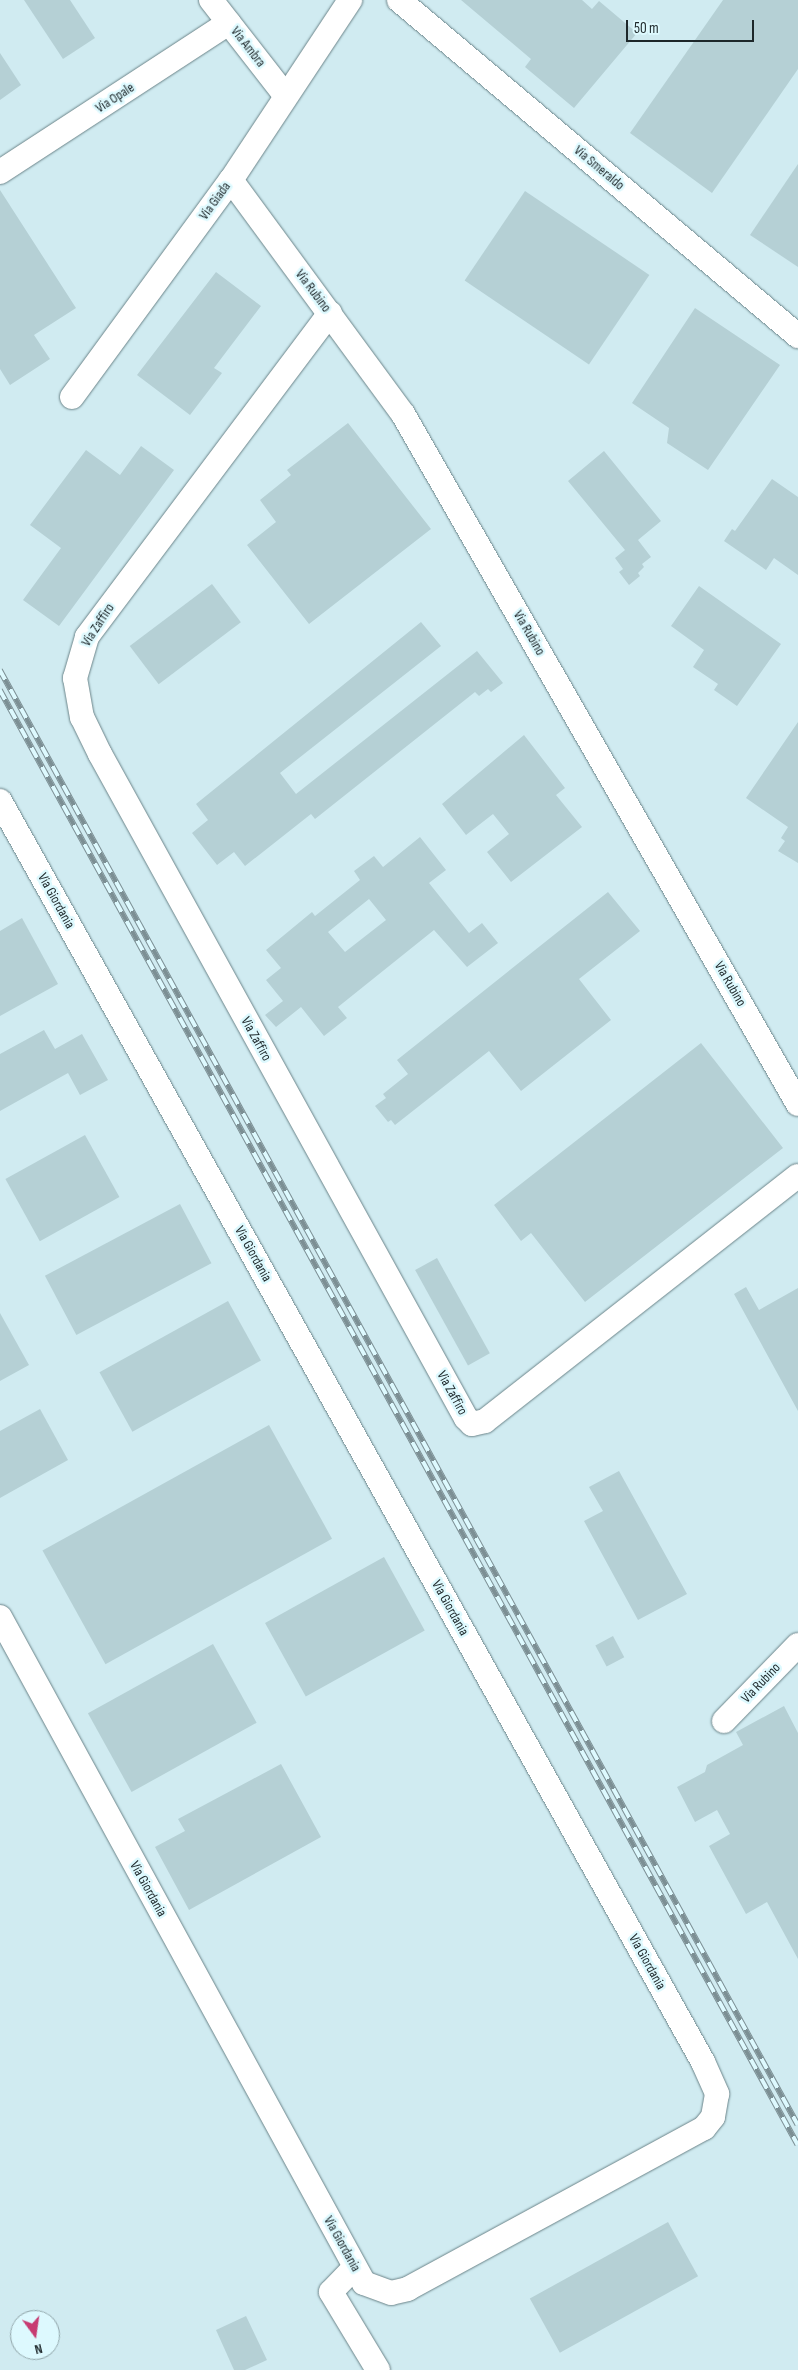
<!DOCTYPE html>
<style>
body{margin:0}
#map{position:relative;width:798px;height:2370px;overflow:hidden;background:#d0ebf1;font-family:"Sofia Sans Condensed",sans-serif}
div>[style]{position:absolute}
.building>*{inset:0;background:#b5d0d5;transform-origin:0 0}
.roads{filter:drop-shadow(0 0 1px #6b8489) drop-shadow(0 0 1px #6b8489)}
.minor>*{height:24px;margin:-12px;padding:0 12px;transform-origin:12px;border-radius:12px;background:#fff}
.rail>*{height:5.5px;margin-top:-2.75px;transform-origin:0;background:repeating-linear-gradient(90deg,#ddf9fe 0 11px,#7c8f94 0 22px);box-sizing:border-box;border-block:1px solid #7c8f94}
span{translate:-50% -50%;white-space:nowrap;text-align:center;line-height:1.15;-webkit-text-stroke:5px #ddf9fe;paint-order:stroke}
.street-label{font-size:14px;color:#1d272a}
.north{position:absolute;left:10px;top:2310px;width:50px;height:50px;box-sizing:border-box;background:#ddf9fe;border:1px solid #90a5a9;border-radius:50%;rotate:166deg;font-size:14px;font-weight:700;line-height:20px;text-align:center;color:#1d272a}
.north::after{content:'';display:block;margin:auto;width:18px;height:22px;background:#c73c72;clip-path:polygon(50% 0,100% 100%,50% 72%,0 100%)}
.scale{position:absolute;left:626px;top:20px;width:128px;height:22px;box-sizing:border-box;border:2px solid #1d272a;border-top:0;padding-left:6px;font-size:15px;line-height:18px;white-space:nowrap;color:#1d272a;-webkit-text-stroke:4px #ddf9fe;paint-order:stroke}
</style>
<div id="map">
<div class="building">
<i style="clip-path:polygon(24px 0,70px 0,95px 38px,63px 59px)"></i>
<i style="clip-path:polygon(461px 0,582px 0,592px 9px,599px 1px,637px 33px,574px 108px,525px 67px,531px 59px)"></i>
<i style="clip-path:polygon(723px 0,798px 0,798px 69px,712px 193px,630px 133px)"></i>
<i style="clip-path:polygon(0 53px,21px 85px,0 100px)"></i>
<i style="clip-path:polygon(798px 164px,798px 267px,750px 235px)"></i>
<i style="clip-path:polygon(0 190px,76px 308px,34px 335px,50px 359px,10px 385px,0 369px)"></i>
<i style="left:525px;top:191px;width:150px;height:108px;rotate:34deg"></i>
<i style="clip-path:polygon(216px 272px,261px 306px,214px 368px,222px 373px,190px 415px,137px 375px)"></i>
<i style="clip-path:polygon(695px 308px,780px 365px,708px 470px,667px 443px,669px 428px,632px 403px)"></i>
<i style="clip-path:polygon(348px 423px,431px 529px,309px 624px,247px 545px,276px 522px,260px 500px,291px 475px,287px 470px)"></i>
<i style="clip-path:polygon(141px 446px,174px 470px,59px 626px,23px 600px,61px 548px,30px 525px,86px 450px,120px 475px)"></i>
<i style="clip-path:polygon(604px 451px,661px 521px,638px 540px,651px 557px,642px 564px,644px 567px,638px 573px,640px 576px,629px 585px,619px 572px,623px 569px,615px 558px,625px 550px,568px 481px)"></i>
<i style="clip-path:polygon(772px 479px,798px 497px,798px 575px,774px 558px,766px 570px,724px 541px,732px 529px,735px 531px)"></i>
<i style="left:212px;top:584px;width:48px;height:103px;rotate:53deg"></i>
<i style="clip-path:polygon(699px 586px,781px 644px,737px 706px,714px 690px,718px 684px,693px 667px,704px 650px,671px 626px)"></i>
<i style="clip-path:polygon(421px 622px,441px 646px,280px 773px,296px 794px,477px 651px,503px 683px,491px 692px,488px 689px,479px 696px,475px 692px,315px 819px,311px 814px,245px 866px,234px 852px,217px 865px,192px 833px,208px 820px,196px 804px)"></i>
<i style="clip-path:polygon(798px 722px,798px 863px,778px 851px,785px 841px,781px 838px,788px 827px,746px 798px)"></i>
<i style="clip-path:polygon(524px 735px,565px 788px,556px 795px,582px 827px,511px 882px,487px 852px,509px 834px,493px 814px,466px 835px,442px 804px)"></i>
<i style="clip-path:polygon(evenodd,420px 837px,446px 870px,429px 883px,469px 933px,482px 923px,498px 943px,467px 967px,434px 930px,338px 1007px,347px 1018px,324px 1036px,301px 1007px,276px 1027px,265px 1015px,283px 1001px,266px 980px,281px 968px,266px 950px,312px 912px,315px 916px,360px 880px,354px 871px,374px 856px,383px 867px,420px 837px,369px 899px,386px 920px,345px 952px,328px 932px,369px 899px)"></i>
<i style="clip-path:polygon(608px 892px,640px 931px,579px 979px,611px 1020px,521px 1091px,489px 1051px,395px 1125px,391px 1120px,388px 1122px,375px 1106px,386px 1098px,383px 1094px,408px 1074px,397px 1060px)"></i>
<i style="clip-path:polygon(22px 918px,58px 984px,0 1016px,0 931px)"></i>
<i style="clip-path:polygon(44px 1030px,55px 1049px,82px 1034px,108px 1080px,80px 1095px,68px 1073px,0 1111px,0 1054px)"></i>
<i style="clip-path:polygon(701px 1043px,783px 1148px,585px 1302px,531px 1233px,521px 1241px,494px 1205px)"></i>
<i style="left:85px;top:1135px;width:71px;height:91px;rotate:61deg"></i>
<i style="left:180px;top:1204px;width:67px;height:153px;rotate:62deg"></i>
<i style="left:437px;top:1258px;width:109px;height:25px;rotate:61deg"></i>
<i style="clip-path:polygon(746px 1287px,759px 1310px,798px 1288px,798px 1411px,734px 1294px)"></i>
<i style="left:228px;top:1301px;width:68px;height:147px;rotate:61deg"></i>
<i style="clip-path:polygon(0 1313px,29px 1365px,0 1381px)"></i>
<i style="clip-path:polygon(40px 1409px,68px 1460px,0 1498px,0 1431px)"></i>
<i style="left:269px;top:1425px;width:130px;height:259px;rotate:61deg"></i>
<i style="clip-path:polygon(619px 1471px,687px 1594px,638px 1620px,584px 1521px,603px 1511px,589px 1487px)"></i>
<i style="left:384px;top:1557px;width:84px;height:136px;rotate:61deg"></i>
<i style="left:613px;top:1636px;width:24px;height:20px;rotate:62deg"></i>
<i style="left:213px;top:1644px;width:90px;height:143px;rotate:61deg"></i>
<i style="clip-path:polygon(784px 1706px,798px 1733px,798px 1959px,767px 1902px,746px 1914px,709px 1846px,730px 1834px,717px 1810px,695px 1822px,677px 1787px,705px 1772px,707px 1765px,743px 1745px,736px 1732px)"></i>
<i style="clip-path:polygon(281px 1764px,321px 1837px,189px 1910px,155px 1847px,185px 1831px,178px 1819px)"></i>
<i style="left:668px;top:2222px;width:62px;height:158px;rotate:61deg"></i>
<i style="clip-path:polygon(246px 2316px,267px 2360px,245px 2370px,234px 2370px,216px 2330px)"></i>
</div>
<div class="roads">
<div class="minor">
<i style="left:211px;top:0;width:120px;rotate:52.1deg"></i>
<i style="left:399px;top:0;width:522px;rotate:40.1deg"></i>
<i style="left:0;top:172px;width:273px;rotate:-33.1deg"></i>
<i style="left:231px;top:180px;width:290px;rotate:53.7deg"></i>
<i style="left:403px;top:414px;width:795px;rotate:60.21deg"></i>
<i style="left:330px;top:313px;width:405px;rotate:126.9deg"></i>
<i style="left:87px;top:637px;width:43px;rotate:106.3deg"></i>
<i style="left:75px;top:678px;width:40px;rotate:80deg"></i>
<i style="left:82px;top:717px;width:41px;rotate:64.1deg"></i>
<i style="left:100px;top:754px;width:758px;rotate:61.14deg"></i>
<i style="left:466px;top:1418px;width:8px;rotate:45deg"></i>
<i style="left:472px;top:1424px;width:13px;rotate:-13deg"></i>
<i style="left:485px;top:1421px;width:397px;rotate:-38.1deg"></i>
<i style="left:72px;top:397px;width:269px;rotate:-53.8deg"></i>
<i style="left:231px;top:180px;width:216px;rotate:-56.5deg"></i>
<i style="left:0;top:801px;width:1444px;rotate:60.86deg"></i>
<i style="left:703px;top:2062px;width:35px;rotate:66deg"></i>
<i style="left:717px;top:2094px;width:23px;rotate:100deg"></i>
<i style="left:713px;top:2117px;width:14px;rotate:129deg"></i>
<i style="left:704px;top:2128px;width:337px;rotate:151.5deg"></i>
<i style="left:408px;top:2289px;width:17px;rotate:167deg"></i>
<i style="left:391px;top:2293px;width:29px;rotate:-160deg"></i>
<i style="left:364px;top:2283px;width:759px;rotate:-118.66deg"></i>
<i style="left:724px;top:1721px;width:106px;rotate:-45.8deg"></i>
<i style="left:354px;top:2268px;width:33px;rotate:134deg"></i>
<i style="left:331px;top:2292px;width:91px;rotate:58.9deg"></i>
</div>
</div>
<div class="rail">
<i style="left:0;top:670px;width:1659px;rotate:61.26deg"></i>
<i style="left:0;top:690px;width:1659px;rotate:61.26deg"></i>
</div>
<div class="street-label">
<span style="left:248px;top:47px;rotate:52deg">Via Ambra</span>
<span style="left:115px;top:98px;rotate:-33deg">Via Opale</span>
<span style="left:599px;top:168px;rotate:40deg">Via Smeraldo</span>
<span style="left:215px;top:201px;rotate:-54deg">Via Giada</span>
<span style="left:313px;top:291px;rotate:53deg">Via Rubino</span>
<span style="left:98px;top:625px;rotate:-57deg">Via Zaffiro</span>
<span style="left:529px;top:633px;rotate:60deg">Via Rubino</span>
<span style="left:56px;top:901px;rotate:61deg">Via Giordania</span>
<span style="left:730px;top:984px;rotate:60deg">Via Rubino</span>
<span style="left:256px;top:1039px;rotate:61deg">Via Zaffiro</span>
<span style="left:253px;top:1254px;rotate:61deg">Via Giordania</span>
<span style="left:452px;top:1393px;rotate:61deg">Via Zaffiro</span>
<span style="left:450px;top:1608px;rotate:61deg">Via Giordania</span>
<span style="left:761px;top:1683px;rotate:-46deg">Via Rubino</span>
<span style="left:148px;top:1889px;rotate:61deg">Via Giordania</span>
<span style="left:647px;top:1962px;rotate:61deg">Via Giordania</span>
<span style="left:342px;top:2244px;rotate:61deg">Via Giordania</span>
</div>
<div class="north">N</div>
<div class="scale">50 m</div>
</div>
